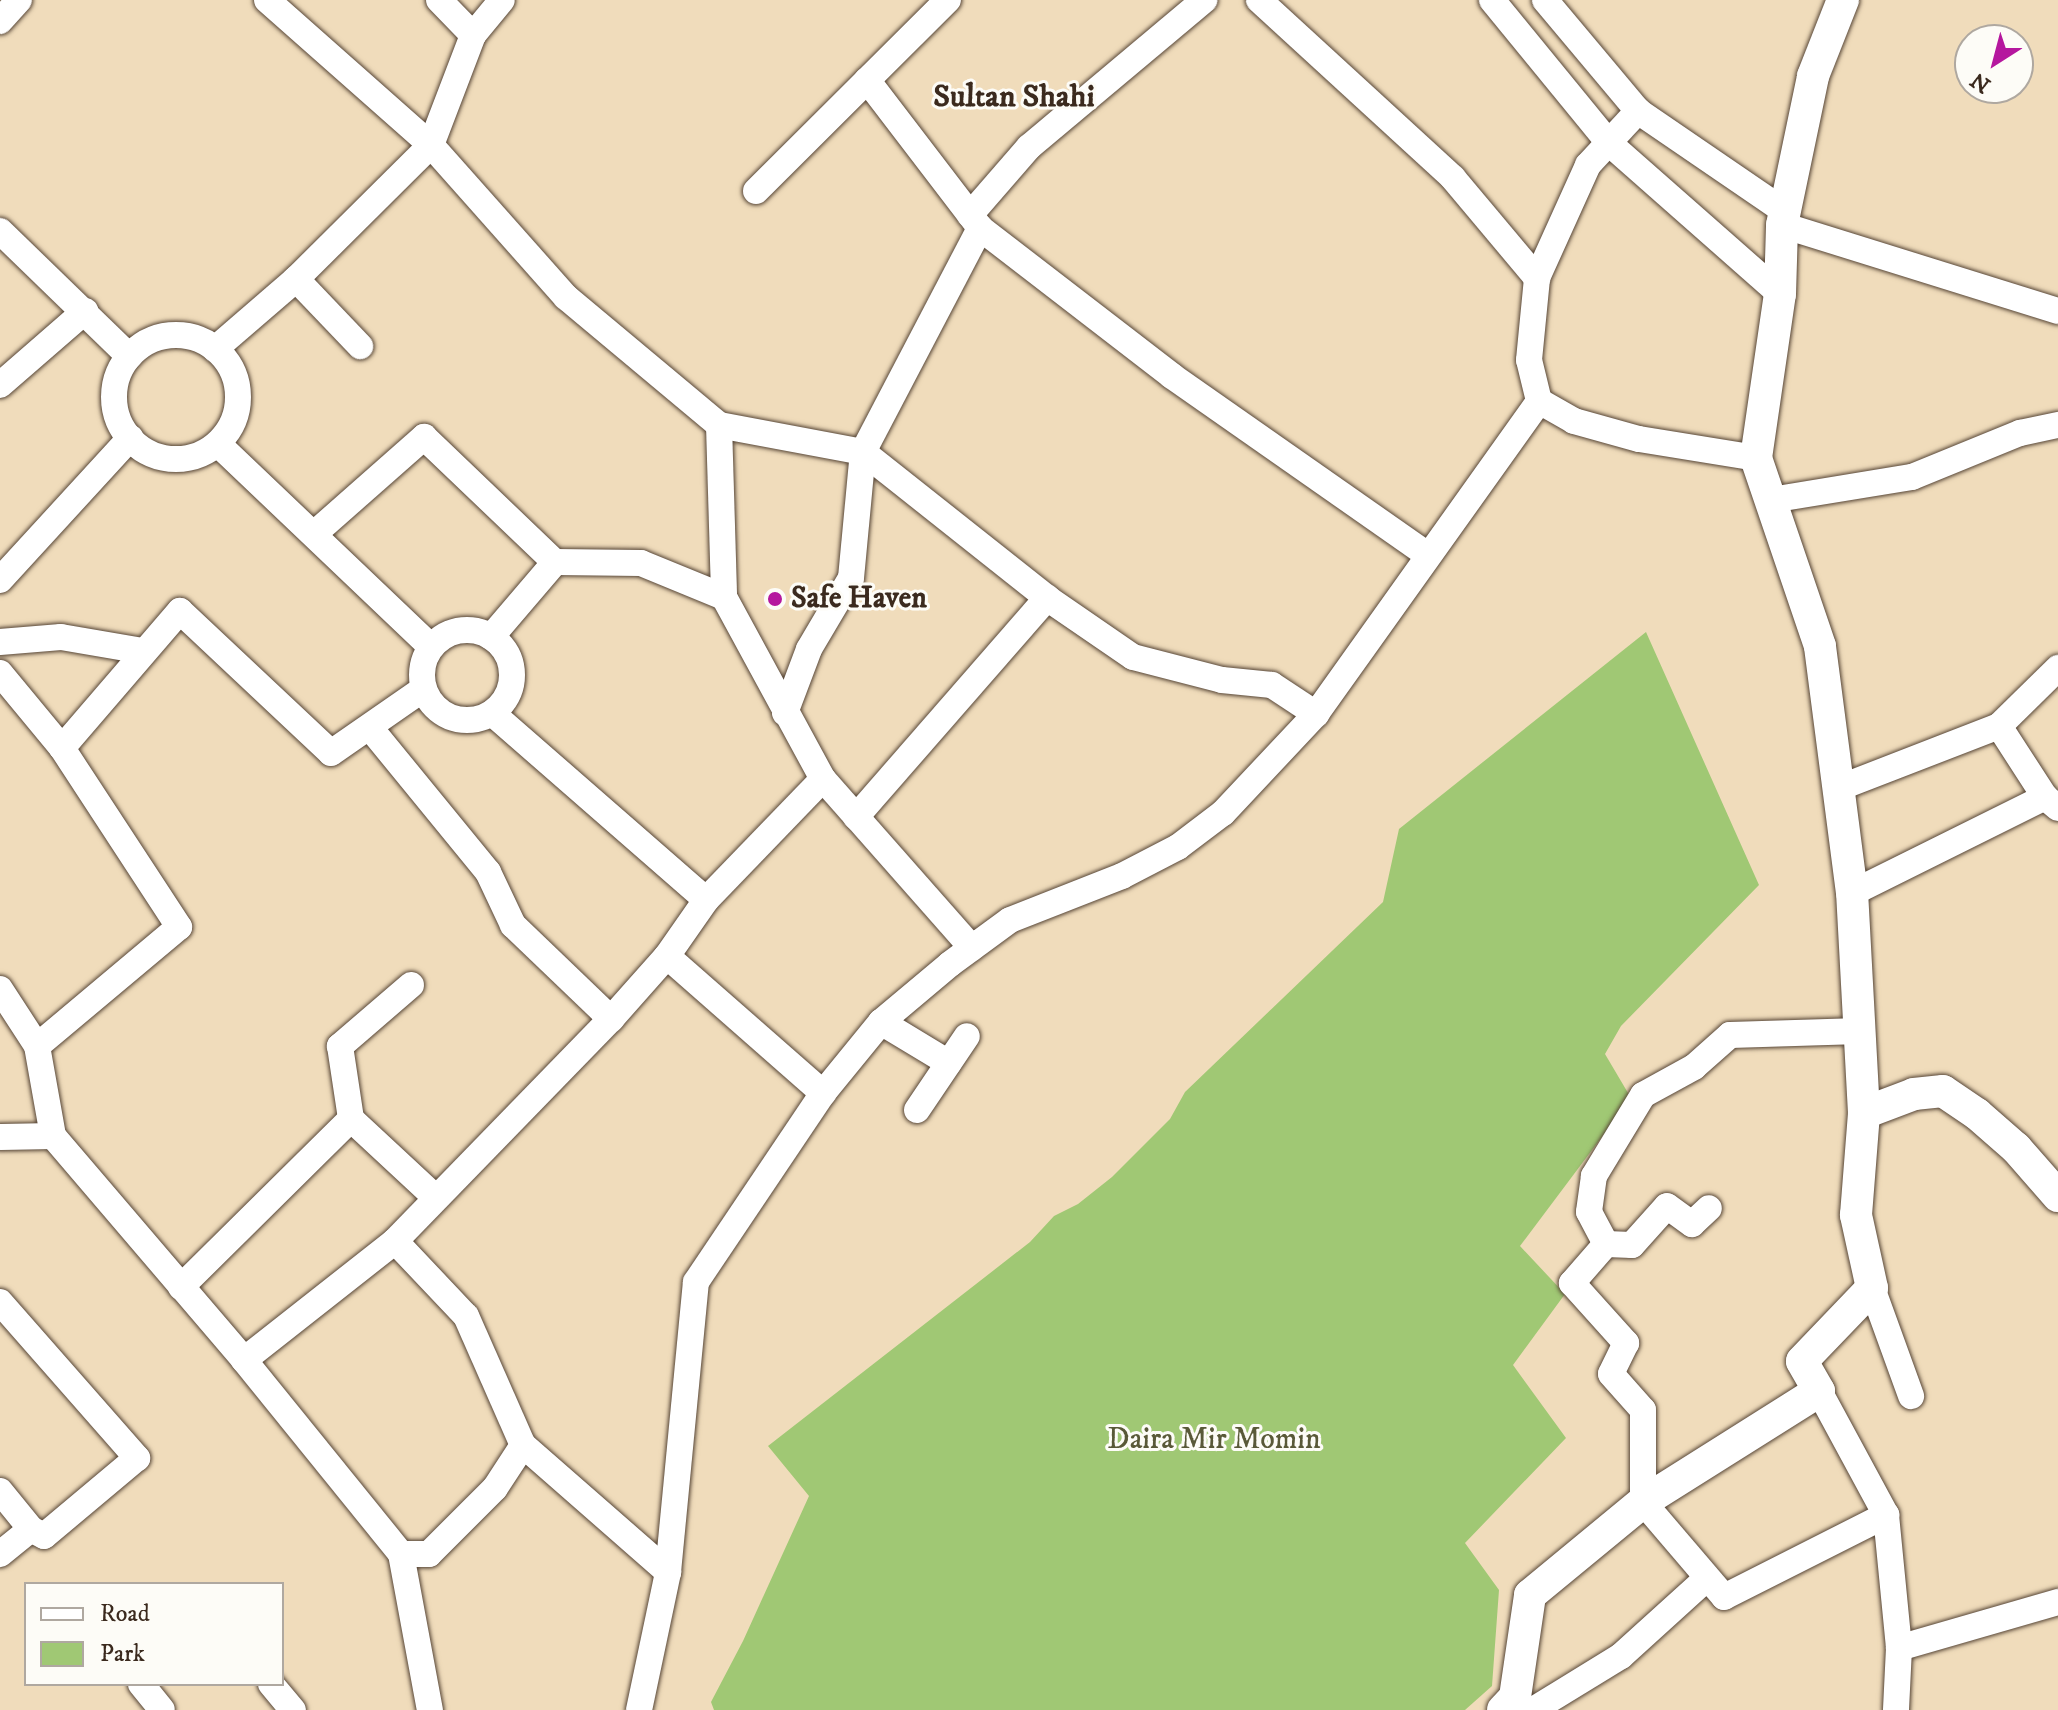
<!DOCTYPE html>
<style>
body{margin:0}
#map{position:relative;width:2058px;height:1710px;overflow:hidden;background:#f0dcbb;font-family:"IM FELL DW Pica",serif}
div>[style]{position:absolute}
.green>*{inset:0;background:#a0c874}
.roads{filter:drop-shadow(0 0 2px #564536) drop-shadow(0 0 2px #564536)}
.minor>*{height:26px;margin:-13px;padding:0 13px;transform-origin:13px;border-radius:13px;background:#fff}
.minor>.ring{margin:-13px;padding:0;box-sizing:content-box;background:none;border:26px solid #fff;border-radius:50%}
.tertiary>*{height:32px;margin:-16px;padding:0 16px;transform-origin:16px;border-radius:16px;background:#fff}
.dots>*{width:22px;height:22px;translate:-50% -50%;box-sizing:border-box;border:4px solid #fdfcf7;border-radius:50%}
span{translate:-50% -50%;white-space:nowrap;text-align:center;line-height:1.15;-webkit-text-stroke:6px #fdfcf7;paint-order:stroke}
.poi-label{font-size:30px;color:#3b2a1e;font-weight:700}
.left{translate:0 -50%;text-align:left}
.park-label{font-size:30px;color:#595938}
.neighbourhood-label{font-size:32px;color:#3b2a1e;font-weight:700}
.legend{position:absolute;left:24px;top:1582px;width:260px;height:104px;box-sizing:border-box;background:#fdfcf7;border:2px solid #afa8a0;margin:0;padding:10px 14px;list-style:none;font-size:24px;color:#3b2a1e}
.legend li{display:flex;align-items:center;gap:16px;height:40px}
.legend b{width:40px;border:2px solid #afa8a0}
.north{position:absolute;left:1954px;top:24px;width:80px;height:80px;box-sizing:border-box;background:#fdfcf7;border:2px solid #afa8a0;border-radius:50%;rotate:216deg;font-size:22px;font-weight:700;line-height:32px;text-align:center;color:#3b2a1e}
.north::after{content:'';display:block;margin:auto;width:28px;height:36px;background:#b5179e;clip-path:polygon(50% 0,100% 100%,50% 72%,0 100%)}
</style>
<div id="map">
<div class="green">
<i style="clip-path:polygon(1646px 632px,1759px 885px,1621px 1026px,1605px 1054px,1631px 1098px,1520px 1246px,1565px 1294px,1513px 1365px,1566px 1438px,1465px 1543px,1499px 1590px,1492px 1686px,1465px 1710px,714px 1710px,711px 1702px,743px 1641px,809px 1496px,768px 1446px,1030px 1242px,1054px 1216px,1078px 1204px,1112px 1177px,1170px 1119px,1185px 1092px,1383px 902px,1399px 829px)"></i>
</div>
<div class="roads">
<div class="minor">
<i style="left:267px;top:0;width:219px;rotate:41.5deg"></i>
<i style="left:431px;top:145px;width:203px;rotate:48.4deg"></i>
<i style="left:566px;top:297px;width:199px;rotate:39.9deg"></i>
<i style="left:719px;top:425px;width:147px;rotate:10.6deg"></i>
<i style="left:863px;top:452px;width:235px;rotate:38.4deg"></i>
<i style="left:1047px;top:598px;width:104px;rotate:34.5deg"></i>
<i style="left:1133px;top:657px;width:92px;rotate:14.5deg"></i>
<i style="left:1222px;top:680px;width:50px;rotate:5.7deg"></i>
<i style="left:1272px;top:685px;width:53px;rotate:33.4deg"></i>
<i style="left:439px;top:0;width:49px;rotate:45.8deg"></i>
<i style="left:1259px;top:0;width:263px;rotate:42.5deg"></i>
<i style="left:1453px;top:178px;width:131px;rotate:50deg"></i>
<i style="left:1492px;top:0;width:185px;rotate:50.7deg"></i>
<i style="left:1609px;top:143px;width:228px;rotate:41.4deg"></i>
<i style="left:1545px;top:0;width:145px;rotate:50deg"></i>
<i style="left:1638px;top:111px;width:177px;rotate:34.4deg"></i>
<i style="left:0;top:21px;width:28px;rotate:-48deg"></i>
<i style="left:867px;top:80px;width:186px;rotate:52.6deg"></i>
<i style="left:980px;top:228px;width:242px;rotate:37.6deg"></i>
<i style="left:1172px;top:376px;width:312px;rotate:35deg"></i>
<i style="left:756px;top:191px;width:271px;rotate:-44.9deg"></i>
<i style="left:970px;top:215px;width:90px;rotate:-49.1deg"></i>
<i style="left:1029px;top:147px;width:229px;rotate:-40deg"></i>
<i style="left:1782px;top:225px;width:289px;rotate:17.3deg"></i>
<i style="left:0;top:231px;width:180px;rotate:44.1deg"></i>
<i style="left:296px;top:279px;width:93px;rotate:46.3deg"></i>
<i class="ring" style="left:114px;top:335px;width:98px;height:98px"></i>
<i style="left:215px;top:349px;width:107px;rotate:-40.8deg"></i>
<i style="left:296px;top:279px;width:190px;rotate:-44.8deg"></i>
<i style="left:431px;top:145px;width:118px;rotate:-69.1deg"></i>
<i style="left:473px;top:35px;width:45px;rotate:-50.4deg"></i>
<i style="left:0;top:385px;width:113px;rotate:-41deg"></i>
<i style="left:1539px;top:401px;width:40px;rotate:29.7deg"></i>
<i style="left:1574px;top:421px;width:67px;rotate:15.5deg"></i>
<i style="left:1639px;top:439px;width:119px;rotate:9.2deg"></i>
<i style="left:719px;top:425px;width:172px;rotate:88.3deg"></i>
<i style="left:724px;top:597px;width:207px;rotate:61.5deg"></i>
<i style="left:823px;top:779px;width:225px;rotate:48.6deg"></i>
<i style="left:218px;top:444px;width:294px;rotate:43.6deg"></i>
<i style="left:1771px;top:500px;width:143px;rotate:-9.3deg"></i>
<i style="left:1912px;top:477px;width:117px;rotate:-22.2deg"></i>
<i style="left:2020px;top:433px;width:39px;rotate:-12deg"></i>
<i style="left:314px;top:534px;width:147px;rotate:-41.4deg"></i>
<i style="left:424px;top:437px;width:181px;rotate:43.7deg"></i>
<i style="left:0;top:580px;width:193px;rotate:-47.5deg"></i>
<i class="ring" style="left:422px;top:630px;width:64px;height:64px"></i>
<i style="left:491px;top:637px;width:99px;rotate:-49.5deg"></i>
<i style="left:555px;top:562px;width:86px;rotate:0.7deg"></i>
<i style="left:641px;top:563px;width:90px;rotate:22.3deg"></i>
<i style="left:0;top:642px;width:61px;rotate:-4.7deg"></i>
<i style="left:61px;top:637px;width:83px;rotate:9.7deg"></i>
<i style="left:0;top:673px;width:97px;rotate:50.4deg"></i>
<i style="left:62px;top:748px;width:214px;rotate:56.8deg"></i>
<i style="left:179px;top:927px;width:185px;rotate:140deg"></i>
<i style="left:492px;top:713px;width:284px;rotate:41.1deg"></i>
<i style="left:785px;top:713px;width:68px;rotate:-69.4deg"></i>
<i style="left:809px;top:649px;width:82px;rotate:-59.4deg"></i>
<i style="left:851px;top:578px;width:127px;rotate:-84.6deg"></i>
<i style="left:863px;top:452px;width:253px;rotate:-62.4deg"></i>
<i style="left:1999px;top:726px;width:83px;rotate:-44.5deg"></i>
<i style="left:371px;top:729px;width:185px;rotate:50.7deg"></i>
<i style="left:488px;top:872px;width:59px;rotate:64.7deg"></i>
<i style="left:513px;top:925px;width:136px;rotate:43.8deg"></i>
<i style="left:62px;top:748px;width:181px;rotate:-49.3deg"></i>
<i style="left:180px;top:611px;width:207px;rotate:43.2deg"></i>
<i style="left:331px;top:753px;width:112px;rotate:-34.8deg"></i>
<i style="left:1839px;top:788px;width:172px;rotate:-21.2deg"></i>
<i style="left:1999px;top:726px;width:85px;rotate:57.1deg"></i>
<i style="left:2045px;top:797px;width:17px;rotate:40deg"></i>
<i style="left:856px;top:817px;width:291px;rotate:-48.9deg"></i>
<i style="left:1852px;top:893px;width:216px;rotate:-26.4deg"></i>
<i style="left:667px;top:956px;width:208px;rotate:41.3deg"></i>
<i style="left:411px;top:985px;width:94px;rotate:139.3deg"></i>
<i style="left:340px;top:1046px;width:74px;rotate:81.4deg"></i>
<i style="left:351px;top:1119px;width:115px;rotate:42.9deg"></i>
<i style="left:0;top:989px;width:68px;rotate:57deg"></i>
<i style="left:37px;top:1046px;width:91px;rotate:79.9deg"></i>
<i style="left:53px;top:1136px;width:294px;rotate:49.5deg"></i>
<i style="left:244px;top:1360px;width:250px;rotate:51deg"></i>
<i style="left:401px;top:1554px;width:159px;rotate:79.5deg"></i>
<i style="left:881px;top:1022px;width:79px;rotate:31.1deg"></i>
<i style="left:1860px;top:1031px;width:130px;rotate:178.2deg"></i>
<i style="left:1730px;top:1035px;width:48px;rotate:138.4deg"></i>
<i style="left:1694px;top:1067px;width:58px;rotate:151.2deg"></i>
<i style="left:1643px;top:1095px;width:95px;rotate:121.2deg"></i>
<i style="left:1594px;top:1176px;width:36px;rotate:98deg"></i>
<i style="left:1589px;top:1212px;width:36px;rotate:62deg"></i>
<i style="left:1606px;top:1244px;width:52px;rotate:131.1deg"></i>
<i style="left:1572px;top:1283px;width:81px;rotate:48deg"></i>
<i style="left:1626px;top:1343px;width:34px;rotate:116deg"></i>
<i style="left:1611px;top:1374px;width:48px;rotate:48.4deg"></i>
<i style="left:1643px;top:1410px;width:92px;rotate:90deg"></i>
<i style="left:1643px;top:1502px;width:125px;rotate:49.5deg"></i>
<i style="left:1724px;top:1597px;width:182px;rotate:-26.8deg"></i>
<i style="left:917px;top:1110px;width:89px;rotate:-56deg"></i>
<i style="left:0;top:1137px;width:53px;rotate:-1.1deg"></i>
<i style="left:395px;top:1241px;width:103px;rotate:46.6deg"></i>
<i style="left:466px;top:1316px;width:141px;rotate:66.2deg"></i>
<i style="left:523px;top:1445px;width:193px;rotate:41.2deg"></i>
<i style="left:1606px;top:1244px;width:26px;rotate:2deg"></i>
<i style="left:1632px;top:1245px;width:52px;rotate:-48.1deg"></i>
<i style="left:1667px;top:1206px;width:31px;rotate:36deg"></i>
<i style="left:1692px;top:1224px;width:23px;rotate:-43deg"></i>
<i style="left:181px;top:1287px;width:239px;rotate:-44.7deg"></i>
<i style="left:1872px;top:1288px;width:115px;rotate:70.1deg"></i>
<i style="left:0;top:1302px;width:208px;rotate:48.7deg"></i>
<i style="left:137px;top:1458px;width:121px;rotate:140deg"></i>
<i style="left:44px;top:1536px;width:15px;rotate:-152deg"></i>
<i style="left:31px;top:1529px;width:40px;rotate:141deg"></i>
<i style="left:244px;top:1360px;width:192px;rotate:-38.2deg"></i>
<i style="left:395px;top:1241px;width:310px;rotate:-45.8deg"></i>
<i style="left:611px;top:1019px;width:84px;rotate:-48.4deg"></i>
<i style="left:667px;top:956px;width:68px;rotate:-55.1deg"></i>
<i style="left:706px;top:900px;width:168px;rotate:-46deg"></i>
<i style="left:1819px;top:1391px;width:141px;rotate:61.6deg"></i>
<i style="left:1886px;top:1515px;width:134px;rotate:84.4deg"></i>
<i style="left:1899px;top:1648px;width:62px;rotate:92.8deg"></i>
<i style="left:0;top:1491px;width:49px;rotate:50.8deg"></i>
<i style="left:401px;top:1554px;width:28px"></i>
<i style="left:429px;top:1554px;width:93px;rotate:-45deg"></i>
<i style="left:495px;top:1488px;width:51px;rotate:-56.9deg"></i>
<i style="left:1899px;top:1648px;width:166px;rotate:-16.1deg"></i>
<i style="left:141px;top:1684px;width:33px;rotate:51deg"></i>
<i style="left:271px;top:1684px;width:34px;rotate:50deg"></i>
<i style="left:639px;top:1710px;width:141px;rotate:-78.1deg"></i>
<i style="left:668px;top:1572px;width:291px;rotate:-84.5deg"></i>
<i style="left:696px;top:1282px;width:228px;rotate:-56.1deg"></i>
<i style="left:823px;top:1093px;width:92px;rotate:-50.8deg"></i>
<i style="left:881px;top:1022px;width:90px;rotate:-40deg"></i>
<i style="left:950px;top:964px;width:74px;rotate:-36.3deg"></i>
<i style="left:1010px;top:920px;width:120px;rotate:-21.4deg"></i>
<i style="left:1122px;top:876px;width:63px;rotate:-27.4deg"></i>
<i style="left:1178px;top:847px;width:56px;rotate:-37.1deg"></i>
<i style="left:1223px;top:813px;width:136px;rotate:-46.8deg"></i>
<i style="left:1316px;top:714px;width:384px;rotate:-54.5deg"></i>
<i style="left:1539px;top:401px;width:42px;rotate:-103.7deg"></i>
<i style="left:1529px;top:360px;width:82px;rotate:-84.4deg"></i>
<i style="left:1537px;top:278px;width:124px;rotate:-65.7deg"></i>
<i style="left:1588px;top:165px;width:74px;rotate:-47.2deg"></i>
<i style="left:1533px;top:1710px;width:103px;rotate:-31.5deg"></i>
<i style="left:1621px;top:1656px;width:116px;rotate:-42.2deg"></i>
</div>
<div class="tertiary">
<i style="left:1864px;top:1113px;width:53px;rotate:-20.8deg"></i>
<i style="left:1914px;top:1094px;width:29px;rotate:-6deg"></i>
<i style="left:1943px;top:1091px;width:41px;rotate:34.1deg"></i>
<i style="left:1977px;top:1114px;width:52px;rotate:41.1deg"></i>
<i style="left:2016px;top:1148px;width:64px;rotate:48.8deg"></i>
<i style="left:1503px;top:1710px;width:18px;rotate:-47deg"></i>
<i style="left:1515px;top:1697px;width:103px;rotate:-81.6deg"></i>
<i style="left:1530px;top:1595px;width:146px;rotate:-39.5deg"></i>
<i style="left:1643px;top:1502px;width:208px;rotate:-32.2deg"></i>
<i style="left:1819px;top:1391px;width:34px;rotate:-120deg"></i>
<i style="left:1802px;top:1361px;width:101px;rotate:-46.2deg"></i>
<i style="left:1872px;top:1288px;width:75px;rotate:-102.4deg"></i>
<i style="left:1856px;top:1215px;width:102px;rotate:-85.5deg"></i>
<i style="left:1864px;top:1113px;width:220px;rotate:-93.1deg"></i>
<i style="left:1852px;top:893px;width:249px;rotate:-97.4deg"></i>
<i style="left:1820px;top:646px;width:199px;rotate:-108.8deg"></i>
<i style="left:1756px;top:458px;width:166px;rotate:-81.7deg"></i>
<i style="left:1780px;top:294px;width:69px;rotate:-88.3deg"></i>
<i style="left:1782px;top:225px;width:152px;rotate:-78.2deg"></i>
<i style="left:1813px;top:76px;width:82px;rotate:-68.5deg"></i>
</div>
</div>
<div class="dots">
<i style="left:775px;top:599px;background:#b5179e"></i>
</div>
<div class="poi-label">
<span class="left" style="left:791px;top:599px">Safe Haven</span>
</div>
<div class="park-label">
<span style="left:1214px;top:1440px">Daira Mir Momin</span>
</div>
<div class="neighbourhood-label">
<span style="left:1014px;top:97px">Sultan Shahi</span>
</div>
<ul class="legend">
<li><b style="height:10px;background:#fff"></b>Road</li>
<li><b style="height:22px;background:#a0c874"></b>Park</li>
</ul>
<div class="north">N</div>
</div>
